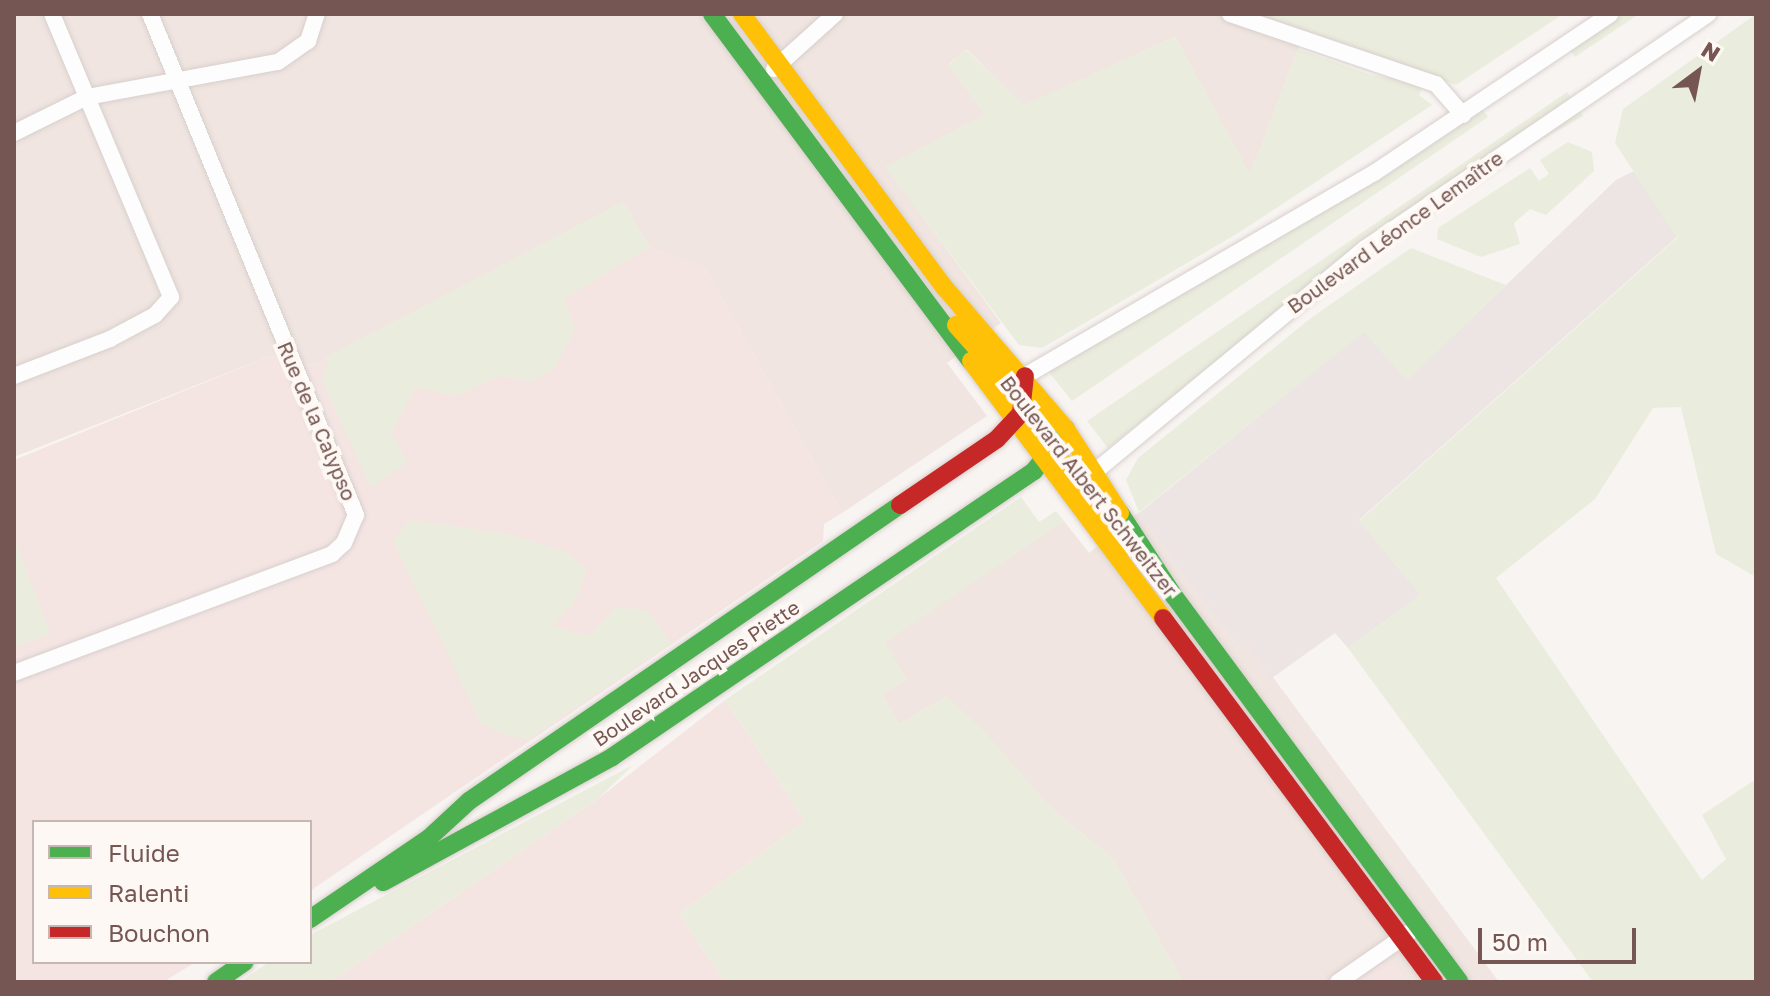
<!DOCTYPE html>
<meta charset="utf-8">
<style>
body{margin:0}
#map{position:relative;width:1770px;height:996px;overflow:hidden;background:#f8f4f1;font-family:"Golos Text",sans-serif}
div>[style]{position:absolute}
.residential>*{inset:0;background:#f0e5e0}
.commercial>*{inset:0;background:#f4e5e3}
.industrial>*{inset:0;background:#ece5e3}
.green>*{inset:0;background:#eaeddd;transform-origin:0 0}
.roads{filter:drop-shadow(0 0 2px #d7cfcd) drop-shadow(0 0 2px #d7cfcd)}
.street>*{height:16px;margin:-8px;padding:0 8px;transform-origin:8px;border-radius:8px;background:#fefdfd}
.fast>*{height:18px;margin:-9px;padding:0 9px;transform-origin:9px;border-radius:9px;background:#4caf50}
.slow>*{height:18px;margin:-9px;padding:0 9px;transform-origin:9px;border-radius:9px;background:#ffc107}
.jam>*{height:18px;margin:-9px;padding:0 9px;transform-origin:9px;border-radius:9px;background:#c62828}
span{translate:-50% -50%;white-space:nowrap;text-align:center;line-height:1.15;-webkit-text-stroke:8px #fef8f4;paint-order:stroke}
.street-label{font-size:20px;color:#755652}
.frame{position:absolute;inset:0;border:16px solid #755652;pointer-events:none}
.legend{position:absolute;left:32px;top:820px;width:280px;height:144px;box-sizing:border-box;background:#fef8f4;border:2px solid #c7b7b3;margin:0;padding:10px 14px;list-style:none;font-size:24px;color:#755652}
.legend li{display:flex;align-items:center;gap:16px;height:40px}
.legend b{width:40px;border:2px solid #c7b7b3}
.north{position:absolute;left:1658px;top:32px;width:80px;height:80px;-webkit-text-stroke:6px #fef8f4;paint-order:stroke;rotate:32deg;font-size:22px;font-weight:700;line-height:32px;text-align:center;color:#755652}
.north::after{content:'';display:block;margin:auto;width:28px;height:36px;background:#755652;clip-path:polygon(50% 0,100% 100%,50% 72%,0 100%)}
.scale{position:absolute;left:1478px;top:928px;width:158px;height:36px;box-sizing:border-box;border:4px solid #755652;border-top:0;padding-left:10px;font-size:24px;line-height:28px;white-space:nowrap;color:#755652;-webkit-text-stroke:6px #fef8f4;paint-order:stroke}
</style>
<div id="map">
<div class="residential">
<i style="clip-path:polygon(14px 14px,1259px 14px,1305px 31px,1250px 175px,1175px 37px,1024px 106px,966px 49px,949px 64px,985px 115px,886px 167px,1001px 323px,947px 363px,987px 416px,842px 513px,706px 269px,649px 247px,623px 202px,313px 365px,270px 356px,14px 457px)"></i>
<i style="clip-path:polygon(1139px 512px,1238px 646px,1246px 641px,1499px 982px,1407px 982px,1390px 959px,1352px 982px,1183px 982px,1113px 859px,1053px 810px,947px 697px,899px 724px,881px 694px,906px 679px,884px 642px,1064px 521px,1089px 553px)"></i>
</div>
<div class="commercial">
<i style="clip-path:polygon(623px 202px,649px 247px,706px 269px,842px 513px,824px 524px,823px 541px,310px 891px,310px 822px,34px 822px,34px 962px,196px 962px,163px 982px,14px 982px,14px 460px,270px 356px,313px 365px)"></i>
<i style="clip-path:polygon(725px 700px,805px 821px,679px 914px,725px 982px,330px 982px,599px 798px)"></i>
<i style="clip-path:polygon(1390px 959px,1407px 982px,1352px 982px)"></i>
</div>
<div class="industrial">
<i style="clip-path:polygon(1634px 171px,1677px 237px,1359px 520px,1421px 595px,1348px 648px,1335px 633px,1272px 678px,1246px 641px,1238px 646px,1139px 513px,1364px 331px,1407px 380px,1616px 180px)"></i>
</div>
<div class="green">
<i style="clip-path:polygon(1259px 14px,1563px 14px,1456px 85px)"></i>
<i style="clip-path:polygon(1621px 14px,1639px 14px,1575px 57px,1569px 49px)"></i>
<i style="clip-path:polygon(1756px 14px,1756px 577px,1716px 554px,1681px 407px,1653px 408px,1595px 499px,1496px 578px,1702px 880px,1726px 859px,1702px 815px,1756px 779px,1756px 982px,1593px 982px,1348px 648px,1421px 595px,1359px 521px,1677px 238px,1615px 143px,1623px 109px)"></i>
<i style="clip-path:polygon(1175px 37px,1250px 174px,1298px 49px,1371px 75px,1423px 84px,1419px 95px,1432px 105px,1240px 232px,1042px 348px,1019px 345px,885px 167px,985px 115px,949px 65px,965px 49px,1024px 105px)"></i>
<i style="clip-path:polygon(1567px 92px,1572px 99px,1349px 254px,1108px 448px,1087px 421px)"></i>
<i style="clip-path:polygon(1482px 109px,1488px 117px,1072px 401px,1048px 371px,1340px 202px)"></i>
<i style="left:1579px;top:109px;width:8px;height:149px;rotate:60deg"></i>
<i style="clip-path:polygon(1568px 142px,1592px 152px,1594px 171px,1546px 215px,1530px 209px,1514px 223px,1520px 244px,1481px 257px,1437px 239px,1438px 228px,1530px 168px,1539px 181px,1549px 174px,1540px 160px)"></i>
<i style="clip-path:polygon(623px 202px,649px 247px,564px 299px,575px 329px,555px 367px,533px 382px,498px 376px,456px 396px,415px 387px,391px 434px,408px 462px,371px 487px,322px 380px,330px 355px)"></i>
<i style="clip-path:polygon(1411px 248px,1506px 285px,1407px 381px,1364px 332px,1139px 512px,1126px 480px,1138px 458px,1311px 318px)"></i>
<i style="clip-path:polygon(1021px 497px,1039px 522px,1056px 511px,1064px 521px,885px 642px,906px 679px,881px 694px,899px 724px,947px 697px,982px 729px,1053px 810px,1113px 859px,1183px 982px,725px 982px,679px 914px,805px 821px,725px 700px)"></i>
<i style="clip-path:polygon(410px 520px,503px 533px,567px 552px,587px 570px,575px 600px,552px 626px,588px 636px,616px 607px,648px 611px,671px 643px,532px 737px,511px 737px,481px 723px,393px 540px)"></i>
<i style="clip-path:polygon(14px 538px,50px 633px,14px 648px)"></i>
<i style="clip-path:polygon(633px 765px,599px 798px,330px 982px,240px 982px,269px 962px,310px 962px,310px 935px)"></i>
</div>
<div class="roads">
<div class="street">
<i style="left:1230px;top:14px;width:218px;rotate:18.8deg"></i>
<i style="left:1436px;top:84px;width:41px;rotate:48.9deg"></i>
<i style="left:774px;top:69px;width:82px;rotate:-42deg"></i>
<i style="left:14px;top:133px;width:81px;rotate:-26.3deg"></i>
<i style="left:87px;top:97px;width:194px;rotate:-10.4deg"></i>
<i style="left:278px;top:62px;width:37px;rotate:-35deg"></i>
<i style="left:308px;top:41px;width:28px;rotate:-72deg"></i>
<i style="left:14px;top:376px;width:103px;rotate:-21.1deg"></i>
<i style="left:110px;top:339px;width:51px;rotate:-28.1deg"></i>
<i style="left:155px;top:315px;width:24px;rotate:-48deg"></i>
<i style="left:171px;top:297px;width:307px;rotate:-112.8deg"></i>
<i style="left:1025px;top:376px;width:404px;rotate:-30.2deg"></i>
<i style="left:1374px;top:173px;width:285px;rotate:-33.9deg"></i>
<i style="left:1097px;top:470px;width:347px;rotate:-39.6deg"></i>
<i style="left:1364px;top:249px;width:417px;rotate:-34.3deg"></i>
<i style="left:14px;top:673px;width:340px;rotate:-20.5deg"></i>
<i style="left:332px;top:554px;width:16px;rotate:-43deg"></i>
<i style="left:344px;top:543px;width:30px;rotate:-67deg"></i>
<i style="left:356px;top:515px;width:542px;rotate:-112.35deg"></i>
<i style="left:1338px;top:982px;width:86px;rotate:-34.6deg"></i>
</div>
<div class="fast">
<i style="left:712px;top:14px;width:433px;rotate:53.3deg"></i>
<i style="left:1120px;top:513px;width:99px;rotate:57deg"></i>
<i style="left:1174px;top:596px;width:480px;rotate:53.5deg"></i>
<i style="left:383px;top:882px;width:261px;rotate:-28.6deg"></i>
<i style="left:612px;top:757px;width:510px;rotate:-34.13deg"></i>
<i style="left:1034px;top:471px;width:53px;rotate:-52.7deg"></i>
<i style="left:310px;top:919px;width:144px;rotate:-34.2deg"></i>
<i style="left:429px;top:838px;width:54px;rotate:-42.8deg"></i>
<i style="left:469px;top:801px;width:523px;rotate:-34.48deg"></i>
<i style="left:216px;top:982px;width:35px;rotate:-35deg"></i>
</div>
<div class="slow">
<i style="left:742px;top:14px;width:341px;rotate:53.5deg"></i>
<i style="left:945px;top:288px;width:186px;rotate:49.4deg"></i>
<i style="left:1066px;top:429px;width:100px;rotate:57.3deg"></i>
<i style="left:956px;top:325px;width:107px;rotate:48.4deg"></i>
<i style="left:971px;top:361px;width:321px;rotate:53.2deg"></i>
<i style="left:1062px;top:461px;width:107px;rotate:52.6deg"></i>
</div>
<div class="jam">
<i style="left:900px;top:505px;width:117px;rotate:-34.2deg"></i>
<i style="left:997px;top:439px;width:35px;rotate:-47deg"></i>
<i style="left:1021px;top:413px;width:37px;rotate:-84deg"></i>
<i style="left:1163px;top:618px;width:454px;rotate:53.3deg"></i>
</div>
</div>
<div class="street-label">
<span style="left:1395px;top:232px;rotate:-36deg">Boulevard Léonce Lemaître</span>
<span style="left:317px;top:421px;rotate:67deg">Rue de la Calypso</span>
<span style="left:1089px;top:486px;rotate:52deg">Boulevard Albert Schweitzer</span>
<span style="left:696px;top:673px;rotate:-34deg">Boulevard Jacques Piette</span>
</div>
<div class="frame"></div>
<ul class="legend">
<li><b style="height:10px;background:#4caf50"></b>Fluide</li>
<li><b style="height:10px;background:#ffc107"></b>Ralenti</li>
<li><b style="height:10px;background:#c62828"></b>Bouchon</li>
</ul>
<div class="north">N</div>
<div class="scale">50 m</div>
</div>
